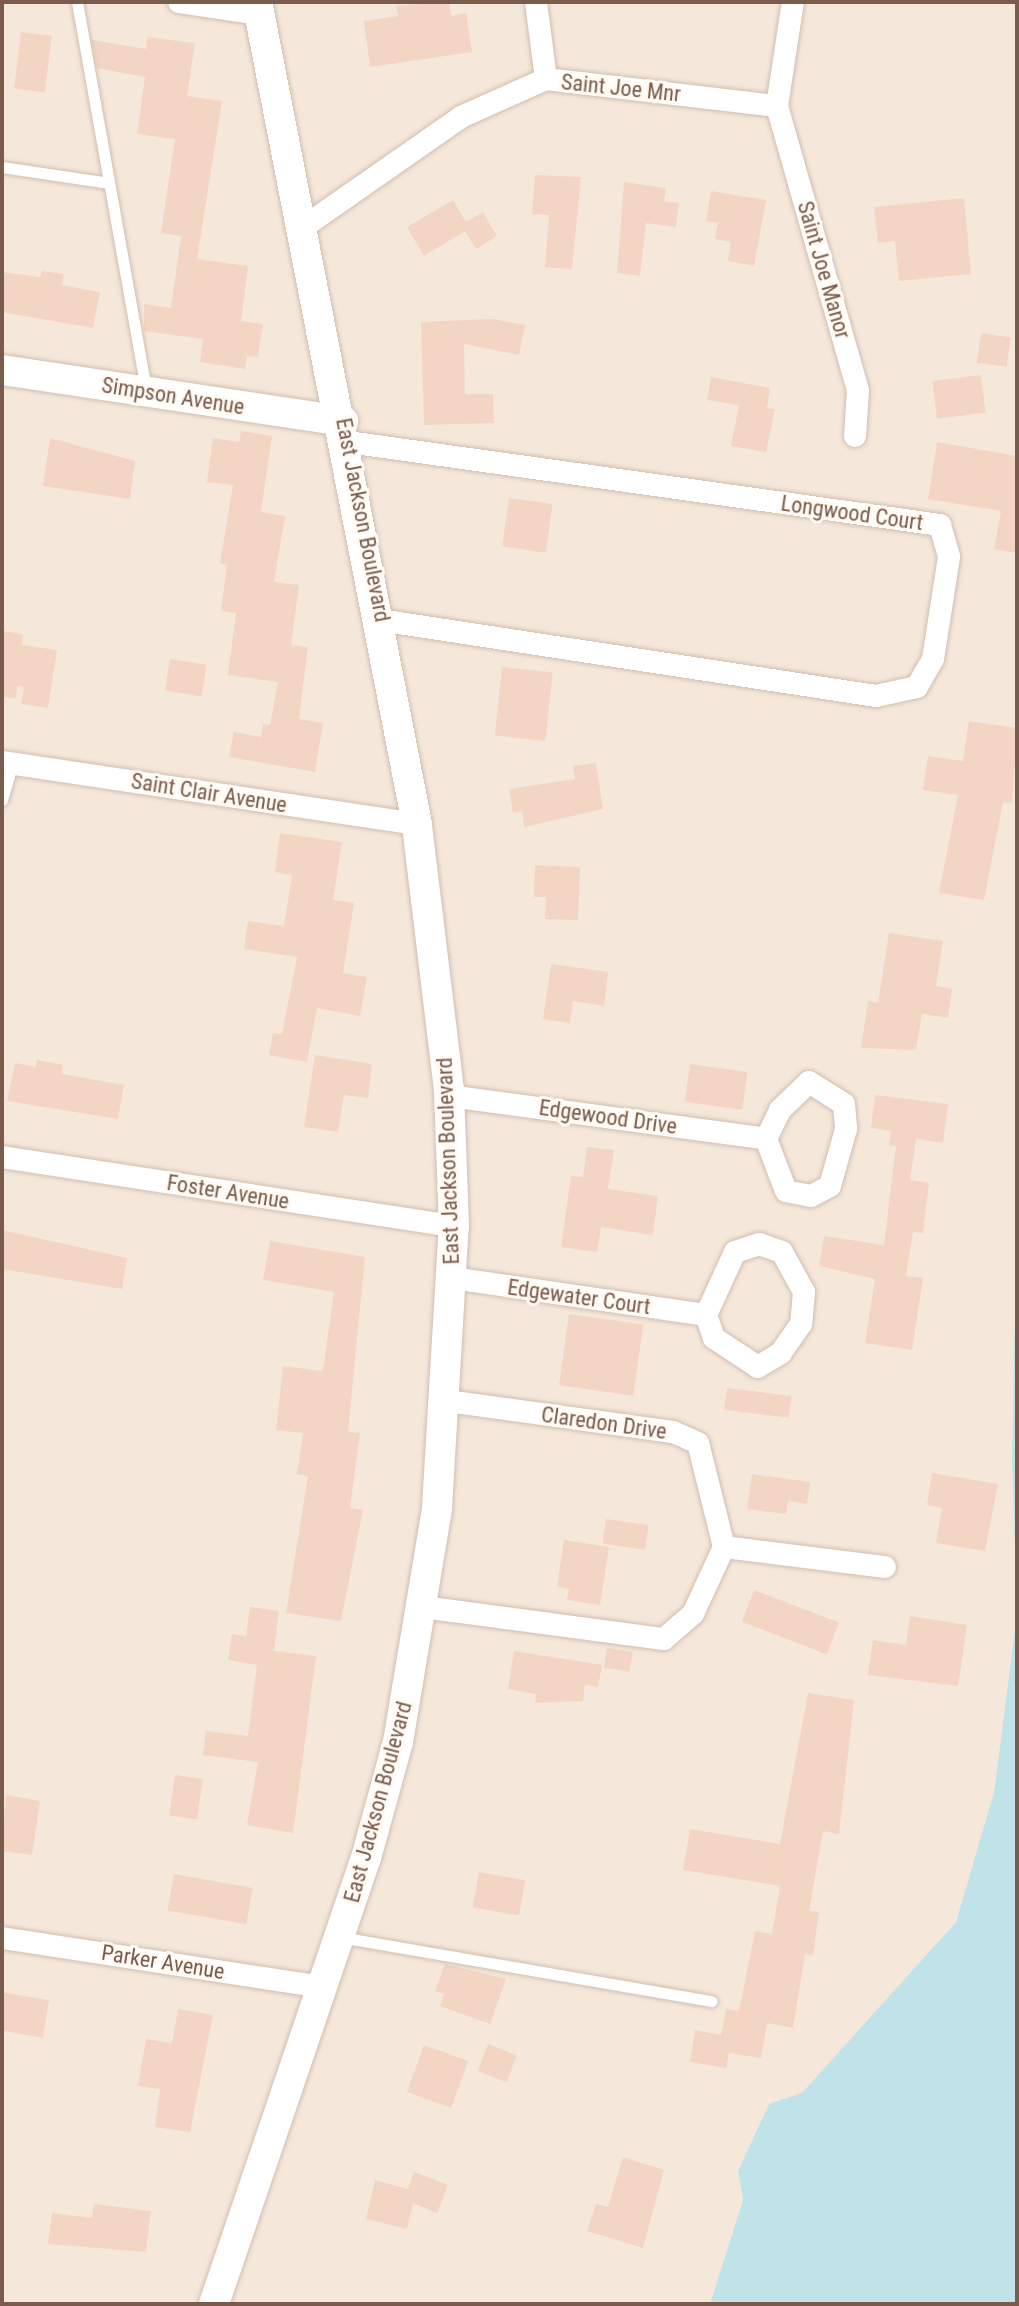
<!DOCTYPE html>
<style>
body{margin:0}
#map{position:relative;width:1019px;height:2306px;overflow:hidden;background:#fdf6ec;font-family:"Roboto Condensed",sans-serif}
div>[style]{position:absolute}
.residential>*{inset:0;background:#f5e8da}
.water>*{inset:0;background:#bfe3e8}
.building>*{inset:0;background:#f3d5c3;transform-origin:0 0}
.roads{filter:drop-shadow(0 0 2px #d1beb0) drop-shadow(0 0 2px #d1beb0)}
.lane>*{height:11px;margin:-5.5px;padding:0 5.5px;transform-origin:5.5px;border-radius:5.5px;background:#fff}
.street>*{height:22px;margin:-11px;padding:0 11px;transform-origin:11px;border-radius:11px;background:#fff}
.secondary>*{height:30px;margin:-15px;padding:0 15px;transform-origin:15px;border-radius:15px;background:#fff}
span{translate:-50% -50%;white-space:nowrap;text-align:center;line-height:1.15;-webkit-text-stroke:6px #fffaf3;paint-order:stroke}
.street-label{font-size:22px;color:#7a5c4d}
.frame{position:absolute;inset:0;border:4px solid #7a5c4d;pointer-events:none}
</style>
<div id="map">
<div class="residential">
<i style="clip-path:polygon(2px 2px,1017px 2px,1017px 1614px,994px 1792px,956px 1922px,802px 2094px,769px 2104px,738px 2171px,743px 2200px,710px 2304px,2px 2304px)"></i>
</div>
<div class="water">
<i style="clip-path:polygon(1017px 1219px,1017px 1605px,1012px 1461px)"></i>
<i style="clip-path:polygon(1017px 1614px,1017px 2304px,710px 2304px,743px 2200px,738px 2171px,769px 2104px,802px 2093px,956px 1922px,994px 1792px)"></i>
</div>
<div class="building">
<i style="clip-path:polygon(449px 2px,451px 16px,466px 13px,472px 52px,370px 67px,364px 21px,398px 16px,396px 6px)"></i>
<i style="left:21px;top:32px;width:31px;height:57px;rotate:7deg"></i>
<i style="clip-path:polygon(147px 37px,195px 43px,187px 96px,222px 101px,197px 259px,248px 266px,241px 321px,263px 324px,258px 357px,247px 356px,245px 369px,200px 362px,203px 339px,144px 331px,144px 304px,171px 308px,181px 236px,161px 233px,175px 139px,137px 134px,145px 77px,97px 68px,92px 40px,146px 49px)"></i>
<i style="clip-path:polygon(535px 175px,581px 177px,572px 269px,545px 267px,549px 215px,532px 214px)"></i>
<i style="clip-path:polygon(624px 182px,666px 188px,664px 201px,679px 203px,676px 227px,646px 223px,640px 276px,617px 273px)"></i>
<i style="clip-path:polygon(711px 191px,766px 200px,754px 266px,728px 261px,731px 242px,715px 239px,718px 223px,706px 221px)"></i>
<i style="clip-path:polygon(964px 198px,971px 274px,899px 281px,895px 241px,878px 243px,874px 207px)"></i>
<i style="clip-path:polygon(453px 200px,466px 222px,483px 212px,497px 236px,476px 249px,465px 231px,424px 256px,407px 227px)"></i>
<i style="clip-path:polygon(42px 271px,64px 274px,62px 285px,100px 292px,93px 328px,2px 312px,2px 272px,40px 277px)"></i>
<i style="clip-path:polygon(492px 319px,525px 325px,519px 355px,464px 344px,465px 394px,493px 394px,494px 423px,424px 425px,421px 322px)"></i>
<i style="left:981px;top:333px;width:30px;height:30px;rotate:8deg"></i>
<i style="left:981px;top:375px;width:38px;height:49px;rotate:83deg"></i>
<i style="clip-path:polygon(711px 377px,770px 388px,767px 408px,775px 409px,766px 452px,731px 446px,739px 405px,707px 400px)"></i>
<i style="clip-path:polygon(241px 431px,272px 436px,261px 512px,285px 516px,274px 582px,299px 585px,291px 645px,308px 647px,299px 719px,323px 723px,315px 772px,229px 757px,234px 732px,261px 737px,263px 724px,270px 725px,278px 682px,228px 675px,236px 613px,221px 611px,227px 565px,220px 563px,233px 485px,207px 482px,213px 438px,239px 442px)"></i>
<i style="clip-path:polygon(50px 438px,135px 461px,130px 499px,43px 486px)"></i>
<i style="clip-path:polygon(937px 442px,1017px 456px,1017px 553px,994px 549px,1001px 511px,928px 499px)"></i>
<i style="left:509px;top:498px;width:44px;height:49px;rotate:8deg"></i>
<i style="clip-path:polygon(2px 631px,23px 634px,22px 645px,57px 650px,48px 708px,21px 704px,24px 687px,17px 686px,16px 698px,2px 697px)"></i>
<i style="left:170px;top:659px;width:37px;height:32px;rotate:9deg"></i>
<i style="left:502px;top:667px;width:51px;height:69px;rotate:6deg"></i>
<i style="clip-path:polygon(969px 721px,1017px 728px,1012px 803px,1003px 802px,984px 900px,939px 893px,958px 795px,923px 790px,928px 756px,963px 761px)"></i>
<i style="clip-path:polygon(596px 763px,603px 809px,524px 827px,522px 811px,513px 813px,509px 789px,575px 779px,573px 766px)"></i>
<i style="clip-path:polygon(280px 833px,342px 842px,333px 900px,354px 903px,343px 973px,367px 977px,360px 1016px,317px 1008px,307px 1062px,269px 1055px,273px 1033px,282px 1034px,297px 957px,244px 949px,248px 921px,284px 926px,292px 875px,275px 872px)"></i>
<i style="clip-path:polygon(535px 865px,580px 867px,578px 920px,545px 919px,546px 897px,534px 897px)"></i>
<i style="clip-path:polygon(889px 933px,943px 941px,936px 986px,952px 989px,948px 1018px,922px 1014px,916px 1050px,861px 1048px,868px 1001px,878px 1003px)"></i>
<i style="clip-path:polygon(551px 964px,608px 972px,604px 1006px,573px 1001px,570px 1023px,543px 1019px)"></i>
<i style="clip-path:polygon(315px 1055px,372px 1064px,368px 1098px,344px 1095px,338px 1132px,304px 1127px)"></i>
<i style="clip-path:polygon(37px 1060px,63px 1065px,62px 1074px,124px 1085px,118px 1119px,7px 1101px,15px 1063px,36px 1067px)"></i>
<i style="left:690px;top:1064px;width:58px;height:38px;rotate:8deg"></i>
<i style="clip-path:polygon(875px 1095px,948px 1104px,943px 1143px,916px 1139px,910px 1180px,929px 1183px,923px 1233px,913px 1232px,906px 1276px,923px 1278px,912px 1350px,865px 1343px,875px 1279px,819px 1266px,824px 1236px,884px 1245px,896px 1146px,889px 1145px,891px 1131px,871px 1128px)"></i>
<i style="clip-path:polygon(587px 1147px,614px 1150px,608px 1189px,658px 1196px,653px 1235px,601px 1227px,597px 1252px,561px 1247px,571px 1176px,583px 1177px)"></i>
<i style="clip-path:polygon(2px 1230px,127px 1258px,122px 1289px,2px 1269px)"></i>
<i style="clip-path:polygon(270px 1241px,365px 1257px,348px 1432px,360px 1433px,350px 1508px,363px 1510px,341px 1621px,286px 1613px,308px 1476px,297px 1474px,303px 1433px,276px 1430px,283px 1366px,323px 1371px,334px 1292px,263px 1280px)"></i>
<i style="left:569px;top:1314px;width:75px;height:72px;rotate:8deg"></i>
<i style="left:727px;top:1388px;width:65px;height:22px;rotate:7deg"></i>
<i style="clip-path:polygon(932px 1473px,998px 1484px,985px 1551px,936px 1543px,942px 1508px,927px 1505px)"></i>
<i style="clip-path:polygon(752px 1474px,810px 1482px,807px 1504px,788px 1501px,786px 1514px,747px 1509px)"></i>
<i style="left:606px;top:1519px;width:43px;height:25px;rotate:8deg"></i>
<i style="clip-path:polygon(564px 1540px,609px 1547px,600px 1605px,567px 1600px,569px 1589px,557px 1587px)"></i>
<i style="left:754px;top:1590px;width:91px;height:34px;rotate:21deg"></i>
<i style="clip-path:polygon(250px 1607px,279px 1611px,274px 1651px,316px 1656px,293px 1833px,247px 1825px,258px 1762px,203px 1755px,206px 1731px,248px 1736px,257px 1665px,228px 1660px,232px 1634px,246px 1636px)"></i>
<i style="clip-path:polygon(910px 1616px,967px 1625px,958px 1686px,868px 1675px,873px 1640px,906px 1645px)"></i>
<i style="left:607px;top:1648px;width:26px;height:20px;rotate:9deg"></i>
<i style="clip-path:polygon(514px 1651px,602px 1665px,598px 1687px,585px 1685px,583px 1701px,535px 1703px,536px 1694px,508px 1689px)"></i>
<i style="clip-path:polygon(808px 1693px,854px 1700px,839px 1834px,823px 1831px,809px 1911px,819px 1912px,813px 1955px,805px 1954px,793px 2028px,767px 2023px,761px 2058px,729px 2053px,726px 2068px,690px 2062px,695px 2030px,721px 2035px,726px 2009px,739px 2011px,755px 1931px,772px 1934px,780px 1886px,683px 1870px,690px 1829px,780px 1844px)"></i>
<i style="left:175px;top:1775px;width:28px;height:41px;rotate:8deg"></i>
<i style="clip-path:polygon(6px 1795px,40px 1801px,32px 1855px,2px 1851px)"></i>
<i style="left:479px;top:1872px;width:47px;height:36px;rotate:10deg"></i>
<i style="left:174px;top:1874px;width:80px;height:37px;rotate:10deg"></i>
<i style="clip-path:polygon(445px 1964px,506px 1979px,490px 2024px,440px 2006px,444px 1994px,435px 1991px)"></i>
<i style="left:2px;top:1992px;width:48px;height:38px;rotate:10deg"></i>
<i style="clip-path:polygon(178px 2009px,213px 2015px,190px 2132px,155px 2127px,160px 2089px,138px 2086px,146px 2039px,172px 2043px)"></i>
<i style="left:488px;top:2044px;width:31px;height:29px;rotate:21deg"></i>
<i style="left:424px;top:2045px;width:47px;height:50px;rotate:20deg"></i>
<i style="clip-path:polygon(623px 2157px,664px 2170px,643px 2248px,587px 2231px,596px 2204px,608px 2207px)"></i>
<i style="clip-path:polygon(414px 2172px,448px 2185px,437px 2213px,413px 2203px,407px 2229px,366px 2219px,375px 2180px,408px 2189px)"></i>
<i style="clip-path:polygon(94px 2204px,151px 2211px,146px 2252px,48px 2244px,52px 2213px,92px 2218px)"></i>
</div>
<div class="roads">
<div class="lane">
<i style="left:77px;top:2px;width:395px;rotate:79.9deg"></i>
<i style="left:2px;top:167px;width:108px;rotate:8.5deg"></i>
<i style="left:2px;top:800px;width:37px;rotate:-74deg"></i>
<i style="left:340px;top:1937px;width:377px;rotate:9.8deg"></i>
</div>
<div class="street">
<i style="left:179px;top:2px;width:81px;rotate:8.5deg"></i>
<i style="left:536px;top:2px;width:78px;rotate:82.6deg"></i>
<i style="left:777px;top:106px;width:295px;rotate:74.1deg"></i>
<i style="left:858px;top:390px;width:46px;rotate:93.7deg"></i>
<i style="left:305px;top:226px;width:190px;rotate:-34.9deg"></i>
<i style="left:461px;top:117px;width:93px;rotate:-24.1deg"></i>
<i style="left:546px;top:79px;width:233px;rotate:6.7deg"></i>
<i style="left:777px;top:106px;width:105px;rotate:-81.3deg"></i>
<i style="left:348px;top:442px;width:598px;rotate:7.98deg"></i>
<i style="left:940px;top:525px;width:33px;rotate:74deg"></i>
<i style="left:949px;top:557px;width:103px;rotate:98.9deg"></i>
<i style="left:933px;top:659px;width:32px;rotate:120deg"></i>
<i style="left:917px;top:687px;width:42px;rotate:167.6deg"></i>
<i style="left:876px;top:696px;width:499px;rotate:-171.3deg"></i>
<i style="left:2px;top:762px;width:420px;rotate:8.5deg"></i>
<i style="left:809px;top:1082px;width:41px;rotate:32.2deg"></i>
<i style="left:844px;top:1104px;width:25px;rotate:85deg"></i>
<i style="left:846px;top:1129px;width:59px;rotate:105.7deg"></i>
<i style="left:830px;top:1186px;width:21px;rotate:152deg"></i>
<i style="left:811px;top:1196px;width:25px;rotate:-169deg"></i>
<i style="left:786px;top:1191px;width:56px;rotate:-111deg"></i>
<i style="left:766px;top:1139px;width:32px;rotate:-64deg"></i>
<i style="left:780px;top:1110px;width:40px;rotate:-44deg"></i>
<i style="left:450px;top:1096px;width:319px;rotate:7.7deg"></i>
<i style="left:2px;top:1157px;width:457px;rotate:8.7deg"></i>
<i style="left:759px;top:1244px;width:24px;rotate:19deg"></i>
<i style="left:782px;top:1252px;width:46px;rotate:61.2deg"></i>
<i style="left:804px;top:1292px;width:32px;rotate:95deg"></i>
<i style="left:801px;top:1324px;width:35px;rotate:125deg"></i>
<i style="left:781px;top:1353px;width:27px;rotate:149deg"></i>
<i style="left:758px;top:1367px;width:53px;rotate:-146.6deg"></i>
<i style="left:714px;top:1338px;width:24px;rotate:-109deg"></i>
<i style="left:706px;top:1315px;width:69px;rotate:-65.3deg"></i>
<i style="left:735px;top:1252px;width:25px;rotate:-18deg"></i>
<i style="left:452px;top:1278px;width:257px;rotate:8.3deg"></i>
<i style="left:724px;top:1547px;width:162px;rotate:7.1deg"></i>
<i style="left:423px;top:1607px;width:243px;rotate:7.6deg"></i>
<i style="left:664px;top:1639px;width:38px;rotate:-41deg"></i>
<i style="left:693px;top:1614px;width:74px;rotate:-65.2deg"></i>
<i style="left:724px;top:1547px;width:107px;rotate:-104deg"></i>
<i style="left:698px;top:1443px;width:27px;rotate:-156deg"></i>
<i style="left:673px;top:1432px;width:227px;rotate:-172.2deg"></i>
<i style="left:2px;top:1938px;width:325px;rotate:8.7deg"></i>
</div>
<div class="secondary">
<i style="left:2px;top:370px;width:345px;rotate:8.5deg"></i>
<i style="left:214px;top:2304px;width:471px;rotate:-71.2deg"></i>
<i style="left:366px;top:1858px;width:120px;rotate:-74.6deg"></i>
<i style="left:398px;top:1742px;width:237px;rotate:-80.5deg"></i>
<i style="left:437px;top:1508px;width:283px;rotate:-86.6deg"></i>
<i style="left:454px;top:1226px;width:136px;rotate:-92.1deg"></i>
<i style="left:449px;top:1090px;width:268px;rotate:-96.9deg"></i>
<i style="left:417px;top:824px;width:837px;rotate:-101.01deg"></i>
</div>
</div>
<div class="street-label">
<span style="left:621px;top:88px;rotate:6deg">Saint Joe Mnr</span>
<span style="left:824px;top:270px;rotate:74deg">Saint Joe Manor</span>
<span style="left:173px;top:396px;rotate:9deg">Simpson Avenue</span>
<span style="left:852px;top:513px;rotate:8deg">Longwood Court</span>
<span style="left:363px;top:520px;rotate:79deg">East Jackson Boulevard</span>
<span style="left:209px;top:793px;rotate:9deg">Saint Clair Avenue</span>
<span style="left:608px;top:1117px;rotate:8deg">Edgewood Drive</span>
<span style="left:448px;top:1161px;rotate:-92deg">East Jackson Boulevard</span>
<span style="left:228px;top:1192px;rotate:9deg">Foster Avenue</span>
<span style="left:579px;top:1297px;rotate:8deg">Edgewater Court</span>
<span style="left:604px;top:1423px;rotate:8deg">Claredon Drive</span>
<span style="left:378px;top:1802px;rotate:-75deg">East Jackson Boulevard</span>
<span style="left:163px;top:1962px;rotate:9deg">Parker Avenue</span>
</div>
<div class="frame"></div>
</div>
